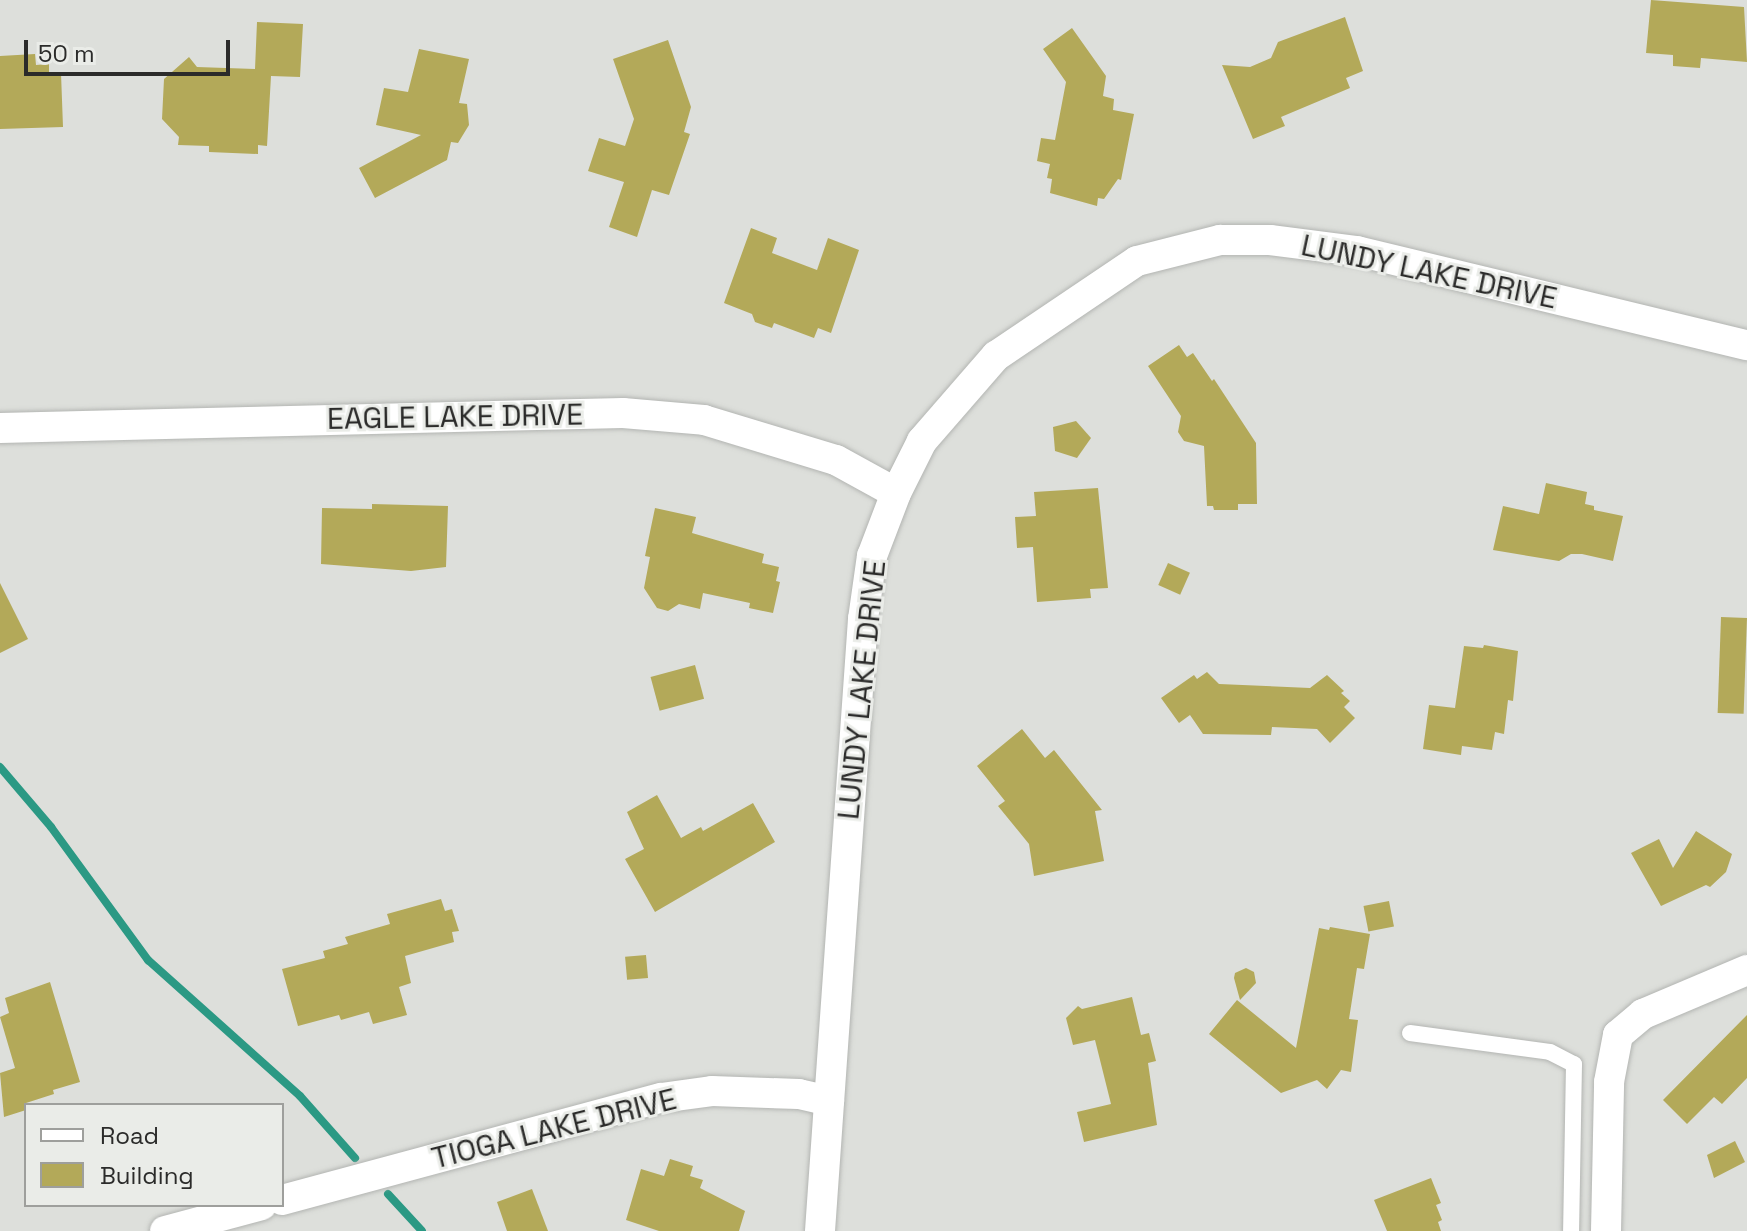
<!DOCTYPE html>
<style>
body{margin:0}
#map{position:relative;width:1747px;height:1231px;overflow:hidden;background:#dddfdb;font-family:"Space Grotesk",sans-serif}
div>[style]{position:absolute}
.stream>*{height:8px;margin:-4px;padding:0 4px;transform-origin:4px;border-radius:4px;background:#2b9984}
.building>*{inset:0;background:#b3a959;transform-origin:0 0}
.roads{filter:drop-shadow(0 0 2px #b3b5b2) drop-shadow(0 0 2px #b3b5b2)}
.service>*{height:16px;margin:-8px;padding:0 8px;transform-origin:8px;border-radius:8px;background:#fff}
.minor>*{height:30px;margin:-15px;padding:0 15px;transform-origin:15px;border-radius:15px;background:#fff}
span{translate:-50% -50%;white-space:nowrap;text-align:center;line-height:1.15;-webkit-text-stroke:6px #eaece8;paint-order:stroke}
.street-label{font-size:30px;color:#2b2b2a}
.legend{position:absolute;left:24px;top:1103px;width:260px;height:104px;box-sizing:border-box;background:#eaece8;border:2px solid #9e9f9c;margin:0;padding:10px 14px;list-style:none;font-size:24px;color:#2b2b2a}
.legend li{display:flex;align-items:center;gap:16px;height:40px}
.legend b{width:40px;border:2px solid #9e9f9c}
.scale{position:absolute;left:24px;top:40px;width:206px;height:36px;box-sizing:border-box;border:4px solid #2b2b2a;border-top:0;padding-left:10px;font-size:24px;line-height:28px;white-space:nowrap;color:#2b2b2a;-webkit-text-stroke:6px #eaece8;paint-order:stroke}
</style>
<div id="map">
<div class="stream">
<i style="left:0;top:767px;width:79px;rotate:49.6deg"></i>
<i style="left:51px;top:827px;width:165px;rotate:53.9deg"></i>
<i style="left:148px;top:960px;width:204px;rotate:41.8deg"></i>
<i style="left:300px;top:1096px;width:83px;rotate:48.4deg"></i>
<i style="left:388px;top:1194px;width:50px;rotate:47.4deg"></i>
</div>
<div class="building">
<i style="clip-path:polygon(1651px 0,1744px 7px,1747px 62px,1701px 58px,1700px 68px,1673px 66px,1673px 55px,1646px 53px)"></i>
<i style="clip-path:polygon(1345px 17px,1363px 71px,1346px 78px,1350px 88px,1281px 117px,1285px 126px,1253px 139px,1222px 65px,1250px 67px,1271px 58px,1278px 42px)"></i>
<i style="clip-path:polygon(257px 22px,303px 24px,300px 77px,271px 76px,267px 146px,258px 145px,258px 154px,209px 152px,209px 146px,178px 145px,179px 137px,162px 119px,164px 79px,189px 57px,197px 67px,255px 69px)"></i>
<i style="clip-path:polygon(1072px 28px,1106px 76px,1103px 96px,1114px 99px,1113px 110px,1134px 114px,1121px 180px,1118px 179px,1104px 199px,1098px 198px,1097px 206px,1050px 193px,1052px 179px,1047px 178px,1050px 164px,1037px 161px,1041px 138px,1055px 140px,1066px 82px,1043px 49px)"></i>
<i style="clip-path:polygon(668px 40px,691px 107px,684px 132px,690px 134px,669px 195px,652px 190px,637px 237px,609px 227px,624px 182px,588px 171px,599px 138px,625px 146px,634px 119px,613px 59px)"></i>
<i style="clip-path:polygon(419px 49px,469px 59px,459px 103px,467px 104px,469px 125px,458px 143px,451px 142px,447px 160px,375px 198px,359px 168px,421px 135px,376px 125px,384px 88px,408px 92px)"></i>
<i style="clip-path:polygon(35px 54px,36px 65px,49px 64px,49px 73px,61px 73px,63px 127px,0 129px,0 56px)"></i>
<i style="clip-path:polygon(751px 228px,777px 238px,772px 253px,817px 270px,828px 238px,859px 250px,831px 333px,818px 328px,814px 338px,774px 323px,772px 328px,755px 322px,752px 314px,724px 303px)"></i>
<i style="clip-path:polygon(1179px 345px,1187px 357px,1193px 353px,1212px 381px,1214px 379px,1256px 443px,1257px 504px,1238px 504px,1238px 510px,1214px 510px,1213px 506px,1207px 506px,1204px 446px,1184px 441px,1178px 432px,1181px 416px,1148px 366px)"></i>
<i style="clip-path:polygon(1076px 421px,1091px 438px,1077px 458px,1055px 451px,1053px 427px)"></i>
<i style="clip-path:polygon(1546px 483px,1587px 492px,1585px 504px,1594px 506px,1594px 510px,1623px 516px,1613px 561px,1582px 554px,1571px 554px,1559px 561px,1493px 550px,1503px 506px,1539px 514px)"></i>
<i style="clip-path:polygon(1098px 488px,1108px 588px,1090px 589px,1091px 598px,1037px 602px,1033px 547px,1017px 548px,1015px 517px,1036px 516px,1034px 492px)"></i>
<i style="clip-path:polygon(372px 504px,448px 506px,446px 567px,411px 571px,321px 564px,322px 508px,372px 509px)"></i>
<i style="clip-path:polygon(655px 508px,696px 517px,692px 533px,764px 554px,762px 563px,779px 567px,776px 581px,780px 582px,773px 613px,749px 608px,750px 603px,703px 593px,700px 609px,679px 604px,668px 611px,657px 608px,644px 588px,650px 557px,645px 556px)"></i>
<i style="left:1168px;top:563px;width:24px;height:24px;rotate:24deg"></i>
<i style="clip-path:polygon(0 583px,28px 639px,0 653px)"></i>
<i style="left:1721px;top:617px;width:26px;height:96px;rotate:2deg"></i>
<i style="clip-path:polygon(1484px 645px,1518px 651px,1513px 701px,1508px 700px,1504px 734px,1495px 732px,1492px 750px,1462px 746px,1461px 755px,1423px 749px,1429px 705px,1455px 708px,1464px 646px,1483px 648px)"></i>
<i style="left:695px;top:665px;width:35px;height:46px;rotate:75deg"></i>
<i style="clip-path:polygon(1207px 672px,1219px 684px,1310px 688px,1327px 675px,1344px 691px,1341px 693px,1350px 701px,1344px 707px,1355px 718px,1330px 743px,1317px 729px,1272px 727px,1271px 735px,1203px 734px,1190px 715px,1179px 723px,1161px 698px,1194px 675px,1197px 679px)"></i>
<i style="clip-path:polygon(1022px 729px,1045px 758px,1054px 750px,1102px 810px,1095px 811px,1104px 861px,1034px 876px,1029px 844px,998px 806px,1005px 801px,977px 766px)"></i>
<i style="clip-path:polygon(657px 795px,681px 838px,701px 827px,703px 831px,753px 803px,775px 842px,655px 912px,625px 859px,644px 849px,627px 812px)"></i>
<i style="clip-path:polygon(1696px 831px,1732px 854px,1726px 872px,1710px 887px,1706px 885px,1661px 906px,1631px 853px,1659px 839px,1673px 868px)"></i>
<i style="clip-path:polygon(441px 899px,445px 911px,452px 909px,459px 931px,452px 932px,454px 942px,405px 956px,411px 983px,399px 987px,407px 1015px,373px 1024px,369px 1012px,341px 1020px,339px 1015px,298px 1026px,282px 969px,325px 958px,323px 951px,348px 944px,345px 937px,390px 924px,387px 914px)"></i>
<i style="left:1389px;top:901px;width:26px;height:26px;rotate:79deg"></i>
<i style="clip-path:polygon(1330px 927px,1370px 934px,1364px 969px,1357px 968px,1349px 1019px,1358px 1020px,1351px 1072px,1341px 1070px,1327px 1089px,1317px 1080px,1281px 1093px,1209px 1034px,1237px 1000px,1296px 1048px,1319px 928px,1329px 930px)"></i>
<i style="left:646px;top:955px;width:23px;height:21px;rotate:85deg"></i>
<i style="clip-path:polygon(1246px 968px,1254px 972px,1256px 983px,1240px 1000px,1234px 978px,1235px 973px)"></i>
<i style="clip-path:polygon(50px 982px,80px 1082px,53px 1090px,54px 1094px,26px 1103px,26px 1110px,4px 1117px,0 1073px,15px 1068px,0 1017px,9px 1013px,5px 998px)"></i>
<i style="clip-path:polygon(1132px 997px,1141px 1035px,1149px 1033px,1156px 1061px,1148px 1063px,1157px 1125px,1084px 1142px,1077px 1112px,1111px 1104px,1095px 1040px,1073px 1045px,1066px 1018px,1078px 1006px,1082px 1009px)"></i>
<i style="clip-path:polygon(1747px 1015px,1747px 1078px,1722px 1104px,1714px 1097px,1687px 1124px,1663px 1100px)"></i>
<i style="clip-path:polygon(1735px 1141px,1745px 1162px,1714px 1178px,1707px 1155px)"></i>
<i style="clip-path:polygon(670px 1159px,693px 1166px,690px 1176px,703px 1180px,700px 1188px,745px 1211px,739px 1231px,659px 1231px,626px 1220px,641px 1169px,664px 1176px)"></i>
<i style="clip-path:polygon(1431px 1178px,1441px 1203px,1436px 1205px,1442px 1220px,1438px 1222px,1441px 1231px,1387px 1231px,1374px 1200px)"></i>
<i style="clip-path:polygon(532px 1189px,548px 1231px,507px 1231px,497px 1202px)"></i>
</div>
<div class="roads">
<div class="service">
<i style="left:1410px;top:1033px;width:141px;rotate:7.7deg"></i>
<i style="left:1550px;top:1052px;width:27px;rotate:27deg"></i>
<i style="left:1574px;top:1064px;width:167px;rotate:91deg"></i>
</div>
<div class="minor">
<i style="left:0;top:428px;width:623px;rotate:-1.38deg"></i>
<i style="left:623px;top:413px;width:81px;rotate:4.9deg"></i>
<i style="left:704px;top:420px;width:138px;rotate:16.9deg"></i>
<i style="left:836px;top:460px;width:68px;rotate:28.8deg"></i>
<i style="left:282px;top:1200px;width:392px;rotate:-15.1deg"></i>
<i style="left:661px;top:1098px;width:51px;rotate:-7.8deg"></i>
<i style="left:712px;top:1091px;width:87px;rotate:2deg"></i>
<i style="left:799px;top:1094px;width:31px;rotate:13deg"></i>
<i style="left:165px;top:1231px;width:100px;rotate:-15deg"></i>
<i style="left:820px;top:1231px;width:614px;rotate:-85.98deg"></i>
<i style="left:863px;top:619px;width:64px;rotate:-81.9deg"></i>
<i style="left:872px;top:556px;width:67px;rotate:-69.1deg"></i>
<i style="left:896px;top:493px;width:58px;rotate:-63.4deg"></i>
<i style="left:922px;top:441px;width:113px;rotate:-49deg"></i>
<i style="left:996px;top:356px;width:170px;rotate:-34deg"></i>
<i style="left:1137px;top:261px;width:86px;rotate:-14.2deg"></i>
<i style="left:1220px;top:240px;width:50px"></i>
<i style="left:1270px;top:240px;width:88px;rotate:7.2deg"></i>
<i style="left:1357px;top:251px;width:401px;rotate:13.6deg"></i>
<i style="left:1606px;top:1231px;width:149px;rotate:-88.8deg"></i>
<i style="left:1609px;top:1082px;width:48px;rotate:-79.2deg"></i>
<i style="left:1618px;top:1035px;width:33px;rotate:-40deg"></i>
<i style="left:1643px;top:1014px;width:113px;rotate:-22.9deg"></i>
</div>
</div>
<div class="street-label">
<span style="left:1429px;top:272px;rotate:12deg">LUNDY LAKE DRIVE</span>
<span style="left:455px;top:417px;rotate:-1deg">EAGLE LAKE DRIVE</span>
<span style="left:862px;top:690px;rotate:-84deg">LUNDY LAKE DRIVE</span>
<span style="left:554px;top:1129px;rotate:-14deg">TIOGA LAKE DRIVE</span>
</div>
<ul class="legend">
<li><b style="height:10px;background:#fff"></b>Road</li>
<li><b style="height:22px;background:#b3a959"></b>Building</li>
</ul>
<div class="scale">50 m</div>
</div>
